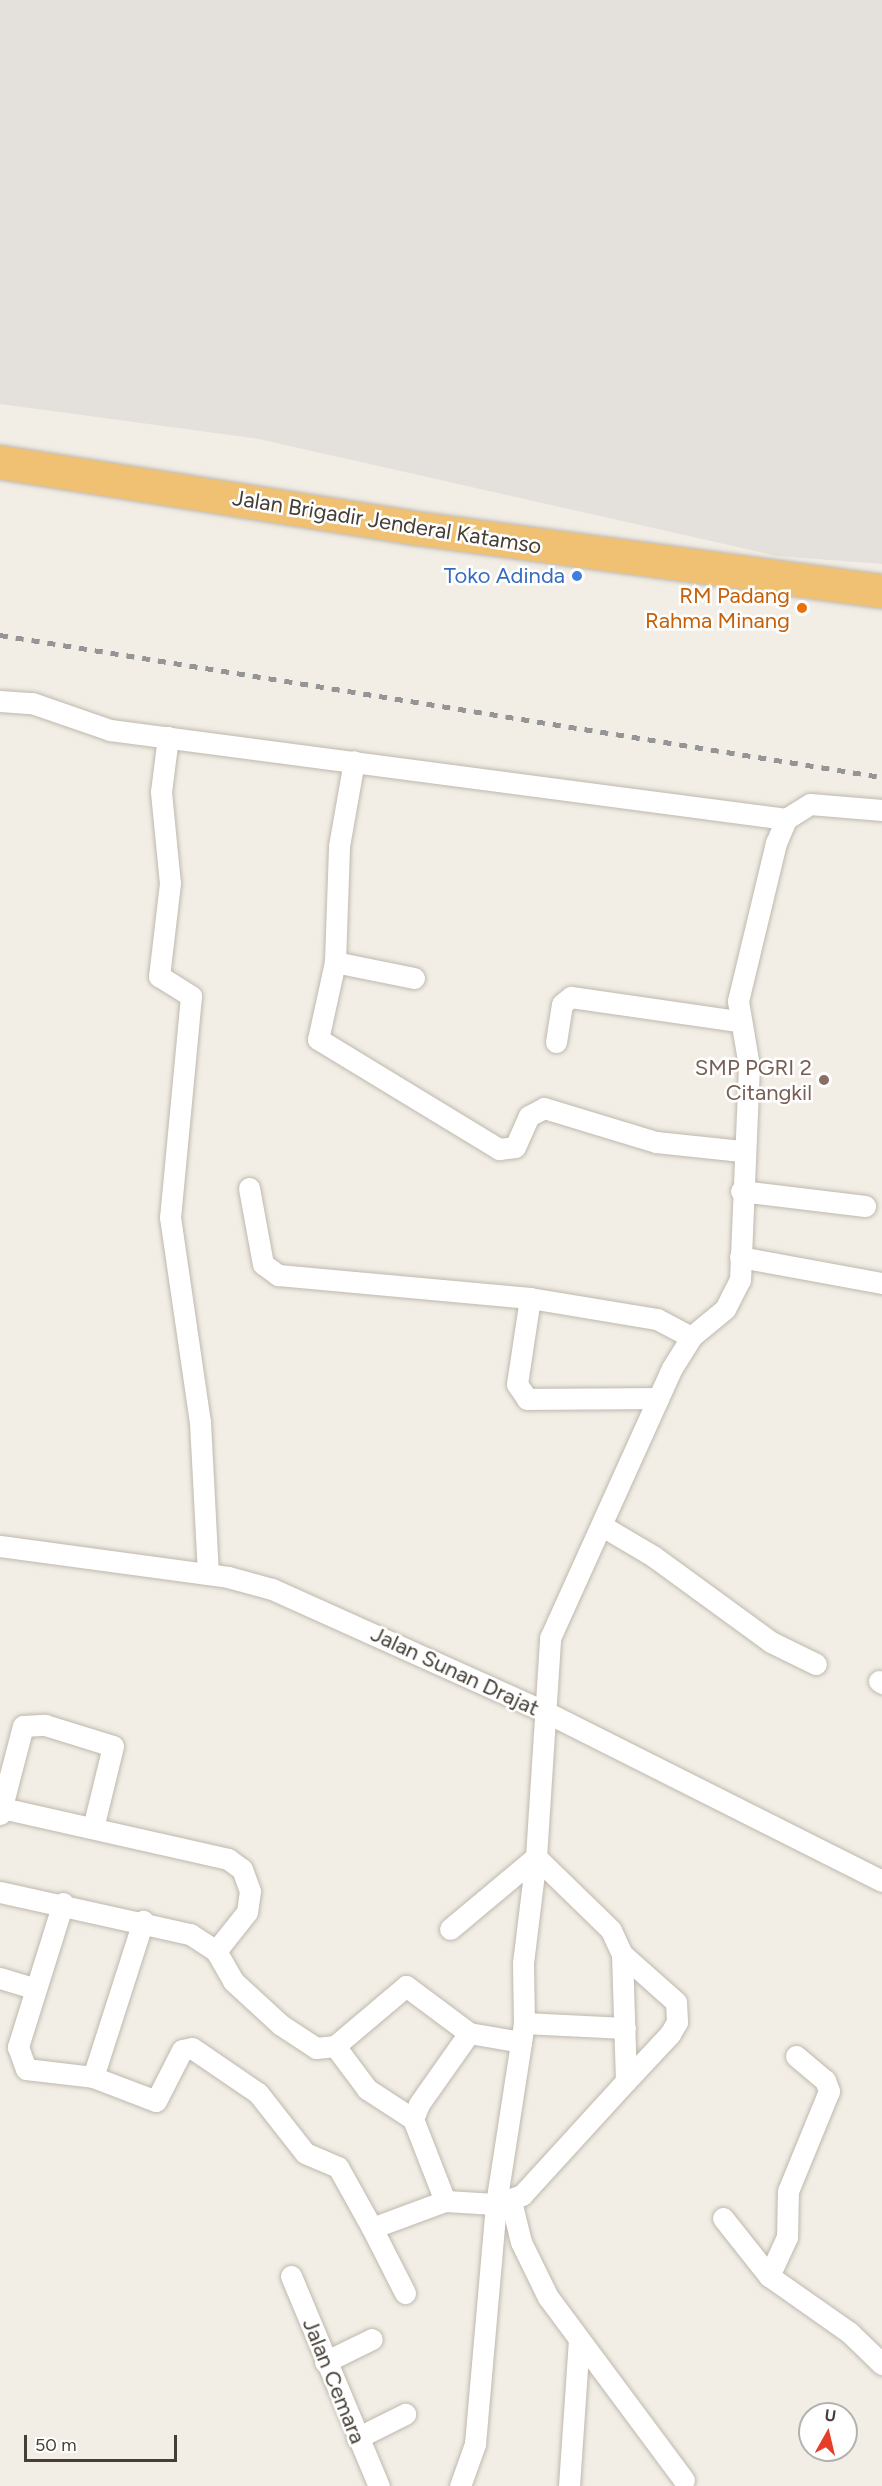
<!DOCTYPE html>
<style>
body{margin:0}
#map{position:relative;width:882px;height:2486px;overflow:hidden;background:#f2eee6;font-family:Figtree,sans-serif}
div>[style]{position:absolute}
.industrial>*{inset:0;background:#e4e0db}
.roads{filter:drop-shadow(0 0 2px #bfb8ad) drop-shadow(0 0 2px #bfb8ad)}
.street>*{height:21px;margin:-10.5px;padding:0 10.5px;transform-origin:10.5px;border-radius:10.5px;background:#fff}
.highway>*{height:33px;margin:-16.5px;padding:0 16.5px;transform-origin:16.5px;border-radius:16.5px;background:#f0c173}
.rail>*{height:4.5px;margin-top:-2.25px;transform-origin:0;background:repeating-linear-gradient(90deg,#959595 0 8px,transparent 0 16px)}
.dots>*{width:16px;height:16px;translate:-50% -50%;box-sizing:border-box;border:3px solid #fff;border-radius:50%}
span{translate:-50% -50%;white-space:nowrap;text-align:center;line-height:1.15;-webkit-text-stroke:5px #fff;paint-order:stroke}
.street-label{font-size:22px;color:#443e36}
.shop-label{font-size:22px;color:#366cbe}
.right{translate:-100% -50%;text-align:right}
.food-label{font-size:22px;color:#c56008}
.education-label{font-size:22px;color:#785e54}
.north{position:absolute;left:798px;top:2402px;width:60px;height:60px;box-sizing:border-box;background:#fff;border:2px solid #b4b2af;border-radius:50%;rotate:8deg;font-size:16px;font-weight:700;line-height:24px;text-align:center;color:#443e36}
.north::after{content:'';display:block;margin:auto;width:21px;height:27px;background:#e63d29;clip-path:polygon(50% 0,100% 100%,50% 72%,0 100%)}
.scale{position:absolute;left:24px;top:2435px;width:153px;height:27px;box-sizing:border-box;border:3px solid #443e36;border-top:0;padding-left:8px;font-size:18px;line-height:21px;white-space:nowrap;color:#443e36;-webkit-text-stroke:4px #fff;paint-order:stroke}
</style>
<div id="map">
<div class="industrial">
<i style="clip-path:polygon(0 0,882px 0,882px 564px,777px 556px,259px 439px,0 404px)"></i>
</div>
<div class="roads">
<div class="street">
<i style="left:0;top:701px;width:32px;rotate:4deg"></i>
<i style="left:32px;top:703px;width:83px;rotate:19.1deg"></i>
<i style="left:110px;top:730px;width:682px;rotate:7.5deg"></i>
<i style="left:168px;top:737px;width:55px;rotate:97.3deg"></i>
<i style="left:161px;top:792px;width:91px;rotate:84.4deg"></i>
<i style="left:170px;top:883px;width:94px;rotate:96.7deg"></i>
<i style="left:159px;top:976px;width:38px;rotate:32deg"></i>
<i style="left:191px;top:996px;width:222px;rotate:95.4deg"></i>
<i style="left:170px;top:1217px;width:207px;rotate:81.7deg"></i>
<i style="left:200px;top:1422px;width:152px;rotate:87deg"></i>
<i style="left:335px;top:962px;width:116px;rotate:-88deg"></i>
<i style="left:339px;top:846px;width:86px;rotate:-80deg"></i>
<i style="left:414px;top:978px;width:81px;rotate:-168.6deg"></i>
<i style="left:335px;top:962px;width:79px;rotate:102.4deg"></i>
<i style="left:318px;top:1039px;width:212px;rotate:31.3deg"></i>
<i style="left:499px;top:1149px;width:16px;rotate:-7deg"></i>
<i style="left:515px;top:1147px;width:34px;rotate:-66deg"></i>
<i style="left:529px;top:1116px;width:17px;rotate:-28deg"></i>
<i style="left:544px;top:1108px;width:117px;rotate:16.9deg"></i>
<i style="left:656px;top:1142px;width:86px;rotate:6deg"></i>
<i style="left:556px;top:1042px;width:38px;rotate:-81deg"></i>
<i style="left:562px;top:1004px;width:11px;rotate:-38deg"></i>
<i style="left:571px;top:997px;width:169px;rotate:8.2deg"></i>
<i style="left:249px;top:1188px;width:77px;rotate:79.6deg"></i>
<i style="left:263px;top:1264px;width:19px;rotate:36deg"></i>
<i style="left:278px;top:1275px;width:253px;rotate:5.2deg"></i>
<i style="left:530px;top:1298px;width:129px;rotate:9.4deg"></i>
<i style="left:657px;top:1319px;width:38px;rotate:28deg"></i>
<i style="left:741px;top:1191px;width:125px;rotate:6.9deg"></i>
<i style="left:740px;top:1257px;width:144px;rotate:10.4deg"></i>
<i style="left:530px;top:1298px;width:87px;rotate:98.6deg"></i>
<i style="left:517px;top:1384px;width:18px;rotate:56deg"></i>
<i style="left:527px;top:1399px;width:131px;rotate:-0.4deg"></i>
<i style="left:604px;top:1527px;width:57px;rotate:30.6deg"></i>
<i style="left:653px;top:1556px;width:146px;rotate:36.1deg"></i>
<i style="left:771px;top:1642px;width:50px;rotate:26.1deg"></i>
<i style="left:0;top:1546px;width:230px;rotate:7.7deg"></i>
<i style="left:228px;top:1577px;width:46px;rotate:15.3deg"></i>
<i style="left:272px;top:1589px;width:300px;rotate:24.2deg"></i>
<i style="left:546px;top:1712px;width:376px;rotate:26.7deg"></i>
<i style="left:879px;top:1681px;width:4px;rotate:34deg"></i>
<i style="left:2px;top:1808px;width:232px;rotate:12.7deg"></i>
<i style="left:228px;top:1859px;width:17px;rotate:36deg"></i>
<i style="left:242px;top:1869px;width:23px;rotate:70deg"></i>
<i style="left:250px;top:1891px;width:21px;rotate:98deg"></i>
<i style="left:247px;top:1912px;width:50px;rotate:128.5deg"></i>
<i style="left:0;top:1814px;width:91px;rotate:-75.4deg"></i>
<i style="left:23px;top:1726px;width:22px;rotate:-3deg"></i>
<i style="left:45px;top:1725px;width:71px;rotate:17.2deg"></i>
<i style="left:113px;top:1746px;width:84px;rotate:103.7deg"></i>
<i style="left:0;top:1892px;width:195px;rotate:12.5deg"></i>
<i style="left:190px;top:1934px;width:31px;rotate:33deg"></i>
<i style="left:216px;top:1951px;width:34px;rotate:60deg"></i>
<i style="left:233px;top:1981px;width:65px;rotate:42.5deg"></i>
<i style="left:281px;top:2025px;width:42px;rotate:33.3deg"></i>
<i style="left:316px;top:2048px;width:19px;rotate:-6deg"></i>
<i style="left:335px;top:2046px;width:93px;rotate:-40.2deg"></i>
<i style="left:406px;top:1986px;width:79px;rotate:36.7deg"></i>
<i style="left:63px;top:1903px;width:151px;rotate:107.4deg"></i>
<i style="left:18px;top:2047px;width:23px;rotate:70deg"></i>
<i style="left:26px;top:2069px;width:67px;rotate:6.8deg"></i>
<i style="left:93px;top:2077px;width:67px;rotate:20.9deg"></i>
<i style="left:156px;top:2101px;width:57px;rotate:-63deg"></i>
<i style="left:182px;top:2050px;width:10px;rotate:-11deg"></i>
<i style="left:192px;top:2048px;width:80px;rotate:34.3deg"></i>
<i style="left:258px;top:2093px;width:76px;rotate:51.9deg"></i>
<i style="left:305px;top:2153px;width:36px;rotate:23deg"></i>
<i style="left:338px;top:2167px;width:70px;rotate:60.9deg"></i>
<i style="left:372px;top:2228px;width:78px;rotate:-20.3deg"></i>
<i style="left:445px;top:2201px;width:51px;rotate:3.4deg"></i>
<i style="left:496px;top:2204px;width:28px;rotate:-19deg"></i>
<i style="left:522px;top:2195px;width:154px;rotate:-47.6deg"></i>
<i style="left:626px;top:2081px;width:127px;rotate:-91.8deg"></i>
<i style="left:622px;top:1954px;width:26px;rotate:-115deg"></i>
<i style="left:611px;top:1930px;width:105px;rotate:-135.8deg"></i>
<i style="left:536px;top:1857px;width:112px;rotate:140.1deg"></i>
<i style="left:622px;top:1954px;width:72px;rotate:41.6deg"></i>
<i style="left:676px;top:2002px;width:20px;rotate:87deg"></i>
<i style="left:677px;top:2022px;width:14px;rotate:120deg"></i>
<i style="left:670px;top:2034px;width:64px;rotate:133.1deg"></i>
<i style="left:0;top:1978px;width:37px;rotate:17deg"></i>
<i style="left:524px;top:2023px;width:101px;rotate:2.8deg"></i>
<i style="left:335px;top:2046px;width:54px;rotate:53.3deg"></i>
<i style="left:367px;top:2089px;width:55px;rotate:33.1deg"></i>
<i style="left:796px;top:2056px;width:38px;rotate:40deg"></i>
<i style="left:825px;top:2080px;width:12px;rotate:70deg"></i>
<i style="left:829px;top:2091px;width:108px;rotate:112.3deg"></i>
<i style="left:788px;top:2191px;width:46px;rotate:91.2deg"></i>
<i style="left:787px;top:2237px;width:43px;rotate:114.8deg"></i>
<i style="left:769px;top:2276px;width:99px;rotate:35.1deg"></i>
<i style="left:850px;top:2333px;width:45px;rotate:44.1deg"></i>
<i style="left:93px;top:2077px;width:164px;rotate:-72.2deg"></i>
<i style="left:445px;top:2201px;width:88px;rotate:-111.3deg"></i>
<i style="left:413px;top:2119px;width:16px;rotate:-68deg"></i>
<i style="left:419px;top:2104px;width:87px;rotate:-54.8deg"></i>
<i style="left:469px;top:2033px;width:53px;rotate:9.8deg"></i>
<i style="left:511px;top:2201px;width:42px;rotate:76.3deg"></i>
<i style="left:521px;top:2242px;width:61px;rotate:63.9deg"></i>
<i style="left:548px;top:2297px;width:228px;rotate:53.4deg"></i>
<i style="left:723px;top:2218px;width:74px;rotate:51.6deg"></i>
<i style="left:372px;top:2228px;width:73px;rotate:63.1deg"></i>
<i style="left:291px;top:2276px;width:228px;rotate:67.3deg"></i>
<i style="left:325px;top:2362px;width:52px;rotate:-26.1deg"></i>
<i style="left:357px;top:2438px;width:54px;rotate:-26.6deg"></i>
<i style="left:460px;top:2486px;width:45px;rotate:-70.3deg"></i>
<i style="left:475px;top:2444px;width:241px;rotate:-85deg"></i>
<i style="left:496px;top:2204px;width:183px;rotate:-81.2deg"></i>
<i style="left:524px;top:2023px;width:60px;rotate:-91deg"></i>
<i style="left:523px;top:1963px;width:107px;rotate:-83deg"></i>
<i style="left:536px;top:1857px;width:219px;rotate:-86.3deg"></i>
<i style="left:550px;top:1638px;width:296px;rotate:-65.7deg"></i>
<i style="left:672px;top:1368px;width:36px;rotate:-58deg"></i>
<i style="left:691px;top:1337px;width:44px;rotate:-39.5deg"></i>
<i style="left:725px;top:1309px;width:33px;rotate:-63deg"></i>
<i style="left:740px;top:1280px;width:214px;rotate:-87.6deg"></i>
<i style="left:749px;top:1066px;width:66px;rotate:-99.6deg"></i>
<i style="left:738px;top:1001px;width:163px;rotate:-76.5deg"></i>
<i style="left:776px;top:843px;width:26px;rotate:-67deg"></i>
<i style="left:786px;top:819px;width:28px;rotate:-32deg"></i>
<i style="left:810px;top:804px;width:72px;rotate:4.8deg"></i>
<i style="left:569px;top:2486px;width:145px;rotate:-86.1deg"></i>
</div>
<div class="highway">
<i style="left:0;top:462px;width:414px;rotate:9deg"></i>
<i style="left:409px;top:527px;width:477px;rotate:7.7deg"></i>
</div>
</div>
<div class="rail">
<i style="left:0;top:635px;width:893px;rotate:9.15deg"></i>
</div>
<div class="dots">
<i style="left:577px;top:576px;background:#3f7fe0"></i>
<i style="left:802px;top:608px;background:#e8710a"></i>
<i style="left:824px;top:1080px;background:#8d6e63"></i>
</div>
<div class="street-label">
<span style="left:387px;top:522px;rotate:9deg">Jalan Brigadir Jenderal Katamso</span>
<span style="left:455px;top:1671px;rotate:25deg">Jalan Sunan Drajat</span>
<span style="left:334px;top:2381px;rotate:68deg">Jalan Cemara</span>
</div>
<div class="shop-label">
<span class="right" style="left:565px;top:576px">Toko Adinda</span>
</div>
<div class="food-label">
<span class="right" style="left:790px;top:608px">RM Padang<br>Rahma Minang</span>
</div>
<div class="education-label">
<span class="right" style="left:812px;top:1080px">SMP PGRI 2<br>Citangkil</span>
</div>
<div class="north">U</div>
<div class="scale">50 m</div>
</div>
